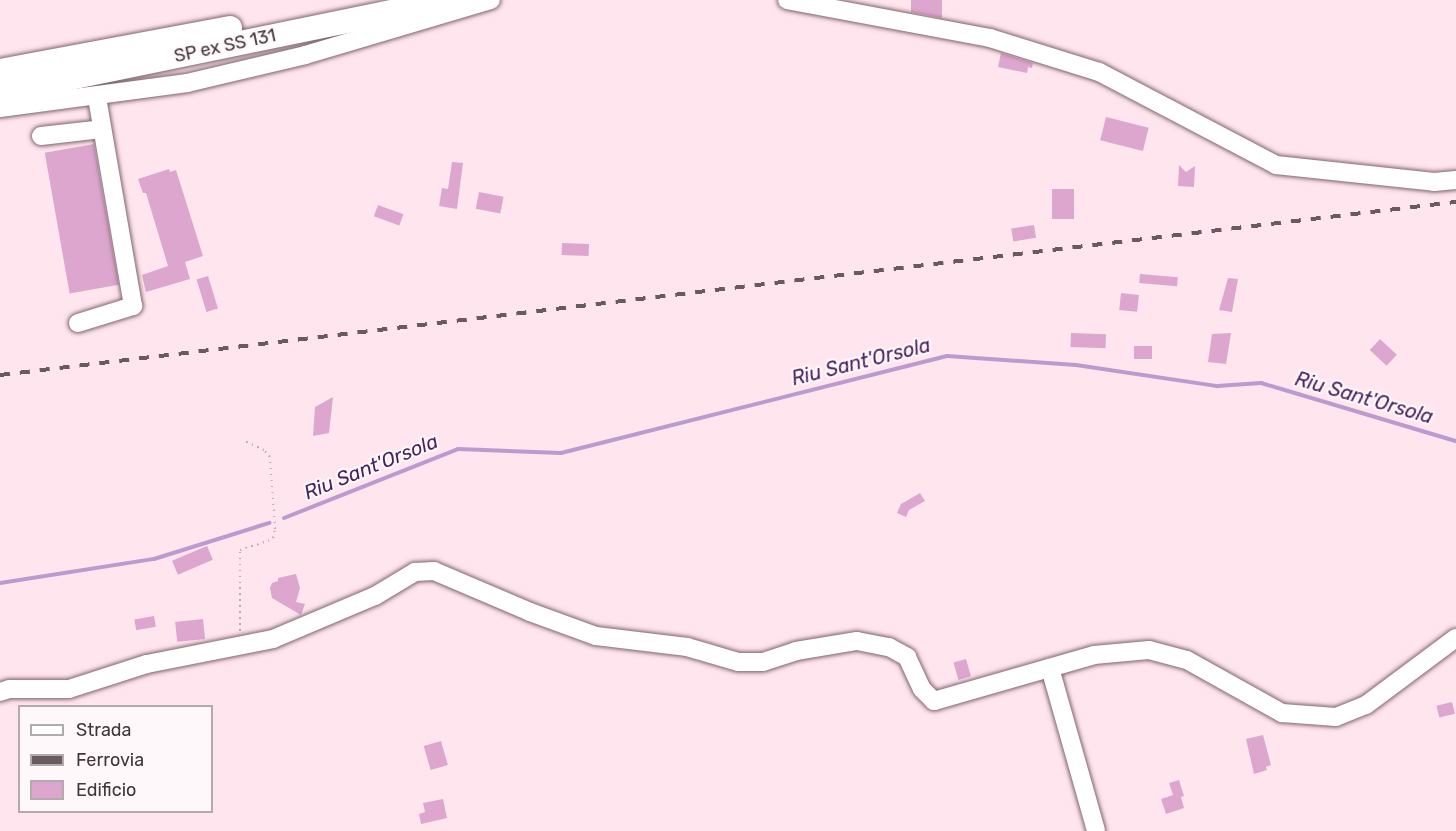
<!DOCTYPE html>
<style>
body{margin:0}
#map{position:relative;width:1456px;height:831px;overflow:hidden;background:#ffe5ed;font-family:Rubik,sans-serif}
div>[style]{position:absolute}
.stream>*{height:4px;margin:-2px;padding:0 2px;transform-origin:2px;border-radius:2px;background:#bc9acf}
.building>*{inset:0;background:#dca6cf;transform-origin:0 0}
.path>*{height:2px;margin-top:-1px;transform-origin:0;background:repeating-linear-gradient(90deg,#bfaab0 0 1.5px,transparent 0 6px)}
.roads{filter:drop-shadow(0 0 2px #80656e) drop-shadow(0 0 2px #80656e)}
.minor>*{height:18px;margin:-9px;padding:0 9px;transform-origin:9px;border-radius:9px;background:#fff}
.major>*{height:24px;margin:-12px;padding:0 12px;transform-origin:12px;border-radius:12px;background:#fff}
.rail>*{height:4px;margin-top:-2px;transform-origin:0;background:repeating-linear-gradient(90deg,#695a5f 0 10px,transparent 0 20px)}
span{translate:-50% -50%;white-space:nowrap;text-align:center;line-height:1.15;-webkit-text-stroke:4.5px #fff8fa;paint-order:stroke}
.street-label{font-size:18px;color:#413539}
.water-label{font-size:20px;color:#491e5d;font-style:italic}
.legend{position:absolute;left:18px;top:705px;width:195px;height:108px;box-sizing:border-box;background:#fff8fa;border:2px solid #b3aaad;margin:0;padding:8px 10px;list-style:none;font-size:18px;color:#413539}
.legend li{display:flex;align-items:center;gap:12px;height:30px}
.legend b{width:30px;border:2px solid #b3aaad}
</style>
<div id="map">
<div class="stream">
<i style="left:284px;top:518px;width:187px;rotate:-21.6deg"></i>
<i style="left:458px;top:449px;width:103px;rotate:2.2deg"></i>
<i style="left:561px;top:453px;width:398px;rotate:-14.1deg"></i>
<i style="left:947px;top:356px;width:129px;rotate:4deg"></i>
<i style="left:1076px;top:365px;width:143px;rotate:8.5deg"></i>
<i style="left:1217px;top:386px;width:44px;rotate:-3.9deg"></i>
<i style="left:1261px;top:383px;width:203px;rotate:16.6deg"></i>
<i style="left:0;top:583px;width:156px;rotate:-8.9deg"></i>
<i style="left:154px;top:559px;width:121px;rotate:-17.4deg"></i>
</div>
<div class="building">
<i style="clip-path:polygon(911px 0,942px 0,942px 18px,911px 12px)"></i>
<i style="clip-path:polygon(1001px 53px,1033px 63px,1032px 68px,1028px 67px,1027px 73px,998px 67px)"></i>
<i style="left:1106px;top:117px;width:44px;height:24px;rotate:14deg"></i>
<i style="left:94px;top:144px;width:143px;height:50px;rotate:80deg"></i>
<i style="clip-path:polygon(452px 162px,463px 163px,457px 209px,439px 206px,442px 188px,448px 189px)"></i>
<i style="clip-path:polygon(1179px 165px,1186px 172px,1195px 166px,1194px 187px,1178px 186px)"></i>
<i style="clip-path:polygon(169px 169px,170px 172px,176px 170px,203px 256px,185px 262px,190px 279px,146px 292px,142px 275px,168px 266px,146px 193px,143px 193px,138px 179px)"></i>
<i style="left:1052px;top:189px;width:22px;height:30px"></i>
<i style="left:479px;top:192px;width:25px;height:17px;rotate:11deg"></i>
<i style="left:378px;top:205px;width:27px;height:12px;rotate:20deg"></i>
<i style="left:1034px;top:225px;width:13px;height:23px;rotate:81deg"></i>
<i style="left:562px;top:243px;width:27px;height:12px;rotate:2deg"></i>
<i style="left:1140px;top:274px;width:38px;height:9px;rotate:5deg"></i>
<i style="left:208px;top:276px;width:34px;height:12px;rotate:73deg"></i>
<i style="clip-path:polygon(1228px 278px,1238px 279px,1232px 312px,1219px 310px)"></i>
<i style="left:1121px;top:293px;width:18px;height:17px;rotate:6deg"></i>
<i style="left:1071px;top:333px;width:35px;height:14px;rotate:2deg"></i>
<i style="clip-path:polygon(1231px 333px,1226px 364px,1208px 362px,1212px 334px)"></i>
<i style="left:1380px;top:339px;width:23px;height:15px;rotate:43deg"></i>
<i style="left:1134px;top:346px;width:18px;height:13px"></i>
<i style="clip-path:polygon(333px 397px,329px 433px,313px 436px,315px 407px)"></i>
<i style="clip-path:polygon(920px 493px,925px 501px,909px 510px,906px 517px,897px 513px,901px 504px)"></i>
<i style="left:207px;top:546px;width:15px;height:38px;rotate:67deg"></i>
<i style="clip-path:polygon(296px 574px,300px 588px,296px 602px,305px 604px,301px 615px,272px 598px,270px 588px,272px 583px,278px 581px,278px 578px)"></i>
<i style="left:154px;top:616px;width:11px;height:20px;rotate:80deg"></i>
<i style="left:203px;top:619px;width:20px;height:28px;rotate:84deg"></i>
<i style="left:966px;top:659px;width:18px;height:13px;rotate:74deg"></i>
<i style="left:1452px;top:702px;width:12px;height:16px;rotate:76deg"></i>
<i style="clip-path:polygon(1263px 735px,1271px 765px,1266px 767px,1267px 770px,1254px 774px,1246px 739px)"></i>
<i style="left:441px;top:741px;width:25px;height:18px;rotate:74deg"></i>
<i style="clip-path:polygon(1179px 780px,1184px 796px,1181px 797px,1184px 808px,1166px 814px,1161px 799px,1173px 795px,1169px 783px)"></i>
<i style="clip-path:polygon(443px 799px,447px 818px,421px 824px,419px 814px,425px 812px,423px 803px)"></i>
</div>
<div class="path">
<i style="left:240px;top:631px;width:81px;rotate:-90deg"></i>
<i style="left:240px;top:550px;width:29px;rotate:-18deg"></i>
<i style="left:268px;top:541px;width:6px;rotate:-31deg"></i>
<i style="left:273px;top:538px;width:9px;rotate:-77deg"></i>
<i style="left:275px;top:529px;width:72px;rotate:-94deg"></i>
<i style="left:270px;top:457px;width:9px;rotate:-131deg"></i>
<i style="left:264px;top:450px;width:21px;rotate:-155deg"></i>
</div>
<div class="roads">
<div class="minor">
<i style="left:787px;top:0;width:207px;rotate:10.6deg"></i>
<i style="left:990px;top:38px;width:114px;rotate:17.3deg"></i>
<i style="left:1099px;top:72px;width:200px;rotate:27.7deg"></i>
<i style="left:1276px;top:165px;width:159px;rotate:6.1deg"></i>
<i style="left:1434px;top:182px;width:22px;rotate:-5deg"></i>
<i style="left:0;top:108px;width:189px;rotate:-7.6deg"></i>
<i style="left:187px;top:83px;width:121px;rotate:-13.3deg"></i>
<i style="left:305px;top:55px;width:194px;rotate:-16.5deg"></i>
<i style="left:41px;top:136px;width:61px;rotate:-6.5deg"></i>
<i style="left:78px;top:323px;width:58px;rotate:-17.2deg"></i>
<i style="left:133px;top:306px;width:212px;rotate:-99.8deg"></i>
<i style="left:1050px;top:668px;width:169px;rotate:74.2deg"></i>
<i style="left:0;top:692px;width:9px;rotate:-18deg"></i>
<i style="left:9px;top:689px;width:60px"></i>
<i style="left:69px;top:689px;width:82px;rotate:-17.8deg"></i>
<i style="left:147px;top:664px;width:128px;rotate:-11.2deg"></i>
<i style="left:273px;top:639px;width:111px;rotate:-22.9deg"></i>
<i style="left:375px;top:596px;width:47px;rotate:-31deg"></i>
<i style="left:415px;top:572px;width:19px;rotate:-3deg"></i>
<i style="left:434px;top:571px;width:104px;rotate:23.1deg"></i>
<i style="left:530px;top:612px;width:70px;rotate:20deg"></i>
<i style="left:596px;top:636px;width:92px;rotate:6.9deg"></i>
<i style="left:687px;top:647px;width:53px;rotate:16.4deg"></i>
<i style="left:738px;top:662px;width:25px"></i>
<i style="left:763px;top:662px;width:35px;rotate:-18deg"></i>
<i style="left:796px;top:651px;width:62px;rotate:-9.3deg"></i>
<i style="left:857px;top:641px;width:33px;rotate:11deg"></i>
<i style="left:889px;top:647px;width:21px;rotate:29deg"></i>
<i style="left:907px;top:657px;width:35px;rotate:65deg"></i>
<i style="left:922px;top:689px;width:17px;rotate:45deg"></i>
<i style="left:934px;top:701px;width:166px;rotate:-16deg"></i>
<i style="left:1094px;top:655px;width:55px;rotate:-5.2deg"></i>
<i style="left:1149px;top:650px;width:39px;rotate:15deg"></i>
<i style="left:1187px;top:660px;width:109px;rotate:29.2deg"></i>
<i style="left:1282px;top:713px;width:54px;rotate:4.2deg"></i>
<i style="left:1336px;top:717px;width:32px;rotate:-22deg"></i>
<i style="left:1366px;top:705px;width:112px;rotate:-36.7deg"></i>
</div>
<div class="major">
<i style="left:0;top:71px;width:234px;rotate:-10.6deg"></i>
<i style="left:0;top:88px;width:45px;rotate:-6.3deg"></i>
<i style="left:45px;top:83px;width:412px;rotate:-11.6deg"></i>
</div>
</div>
<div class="rail">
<i style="left:0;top:375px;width:1466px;rotate:-6.78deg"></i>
</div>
<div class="street-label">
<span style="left:225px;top:46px;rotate:-12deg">SP ex SS 131</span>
</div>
<div class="water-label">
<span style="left:861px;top:362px;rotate:-14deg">Riu Sant'Orsola</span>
<span style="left:1364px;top:398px;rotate:16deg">Riu Sant'Orsola</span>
<span style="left:371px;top:467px;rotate:-22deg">Riu Sant'Orsola</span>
</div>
<ul class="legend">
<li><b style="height:8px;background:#fff"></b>Strada</li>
<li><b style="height:8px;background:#695a5f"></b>Ferrovia</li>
<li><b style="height:16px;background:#dca6cf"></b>Edificio</li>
</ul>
</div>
